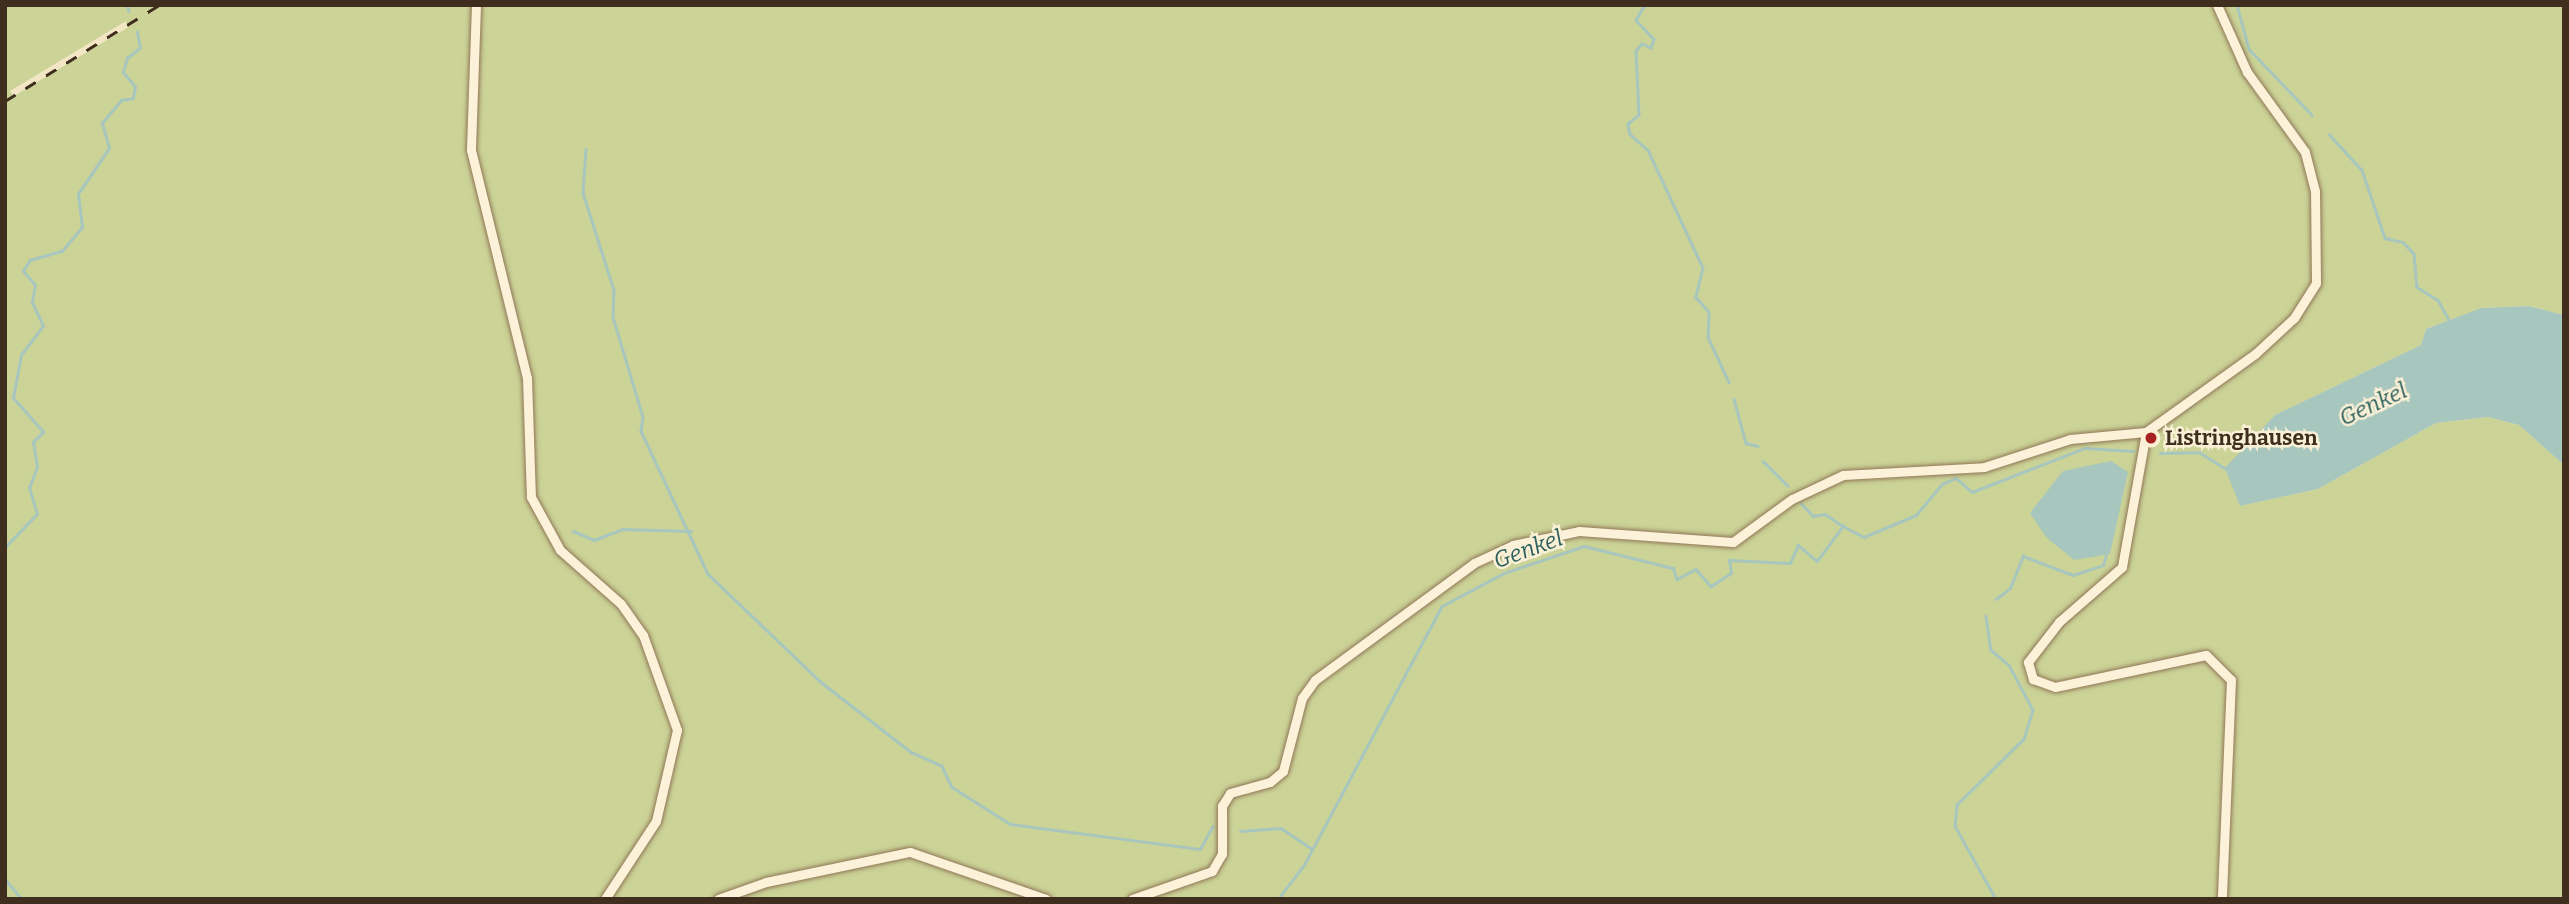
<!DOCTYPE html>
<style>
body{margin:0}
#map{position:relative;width:2569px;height:904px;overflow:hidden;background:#f3e6c5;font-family:Bitter,serif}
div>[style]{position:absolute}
.green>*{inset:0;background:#cbd397}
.water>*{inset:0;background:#a7c6bd}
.stream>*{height:2.5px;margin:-1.25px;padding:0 1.25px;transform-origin:1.25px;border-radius:1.25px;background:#a7c6bd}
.roads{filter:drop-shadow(0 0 2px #917758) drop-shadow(0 0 2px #917758)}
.street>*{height:9px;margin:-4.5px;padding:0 4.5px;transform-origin:4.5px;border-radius:4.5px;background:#fcf2da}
.rail>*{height:2.5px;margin-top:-1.25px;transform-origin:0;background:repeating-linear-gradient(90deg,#3f2e1e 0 12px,transparent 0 24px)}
.dots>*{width:19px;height:19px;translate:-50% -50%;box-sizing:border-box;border:4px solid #f9f0d6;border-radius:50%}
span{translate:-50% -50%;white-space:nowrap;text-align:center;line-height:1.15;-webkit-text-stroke:5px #f9f0d6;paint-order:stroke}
.poi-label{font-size:21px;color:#3f2e1e;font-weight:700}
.left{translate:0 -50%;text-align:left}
.water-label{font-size:23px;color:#2c605e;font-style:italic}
.frame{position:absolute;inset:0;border:7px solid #3f2e1e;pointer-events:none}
</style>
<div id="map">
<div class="green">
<i style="clip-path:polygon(evenodd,5px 5px,474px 5px,468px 150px,525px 378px,530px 498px,558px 552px,619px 605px,641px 636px,675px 731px,654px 820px,602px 899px,5px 899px,5px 5px,126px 21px,127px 28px,14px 96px,10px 91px,126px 21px)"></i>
<i style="clip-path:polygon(478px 5px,2564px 5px,2564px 315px,2529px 306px,2481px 308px,2426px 329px,2421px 345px,2275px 415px,2240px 506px,2318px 489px,2436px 423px,2488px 417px,2519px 425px,2564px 465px,2564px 899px,1140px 899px,1202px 876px,1125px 899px,1055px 898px,910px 850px,715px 899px,607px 899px,658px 820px,673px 775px,679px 728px,644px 634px,562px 549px,535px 495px,530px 380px,473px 150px)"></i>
<i style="clip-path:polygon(909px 854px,1038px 899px,723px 899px,766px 883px)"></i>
</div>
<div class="water">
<i style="clip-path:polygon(2529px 306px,2564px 315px,2564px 465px,2519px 425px,2488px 417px,2436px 423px,2318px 489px,2240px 506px,2225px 468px,2275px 415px,2421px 345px,2426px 329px,2481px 308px)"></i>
<i style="clip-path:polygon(2111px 461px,2128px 472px,2110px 554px,2074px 560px,2046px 537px,2030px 513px,2063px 471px)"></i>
</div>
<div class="stream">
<i style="left:127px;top:5px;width:6px;rotate:72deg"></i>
<i style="left:1645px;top:5px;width:17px;rotate:121deg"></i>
<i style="left:1636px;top:20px;width:26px;rotate:47deg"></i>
<i style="left:1654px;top:39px;width:9px;rotate:108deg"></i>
<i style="left:1651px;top:48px;width:10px;rotate:-156deg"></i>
<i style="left:1642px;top:44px;width:9px;rotate:131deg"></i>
<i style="left:1636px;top:51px;width:64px;rotate:87.3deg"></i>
<i style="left:1639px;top:115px;width:14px;rotate:141deg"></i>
<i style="left:1628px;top:124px;width:10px;rotate:79deg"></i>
<i style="left:1630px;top:134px;width:24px;rotate:42deg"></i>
<i style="left:1648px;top:150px;width:130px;rotate:65deg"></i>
<i style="left:1703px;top:268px;width:30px;rotate:104deg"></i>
<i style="left:1696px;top:297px;width:20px;rotate:49deg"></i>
<i style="left:1709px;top:312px;width:25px;rotate:92deg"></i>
<i style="left:1708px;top:337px;width:50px;rotate:65deg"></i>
<i style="left:2237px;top:5px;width:46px;rotate:74.7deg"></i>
<i style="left:2249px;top:49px;width:91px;rotate:46.3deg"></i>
<i style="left:2329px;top:134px;width:49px;rotate:47.5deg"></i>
<i style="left:2362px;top:170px;width:72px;rotate:71.3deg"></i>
<i style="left:2385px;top:238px;width:18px;rotate:13deg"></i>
<i style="left:2403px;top:242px;width:16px;rotate:47deg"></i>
<i style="left:2414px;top:254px;width:33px;rotate:85deg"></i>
<i style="left:2417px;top:287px;width:25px;rotate:32deg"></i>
<i style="left:2438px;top:300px;width:26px;rotate:61deg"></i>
<i style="left:586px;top:149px;width:44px;rotate:93.9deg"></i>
<i style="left:583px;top:193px;width:102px;rotate:72.3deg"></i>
<i style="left:614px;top:290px;width:27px;rotate:92deg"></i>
<i style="left:613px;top:317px;width:104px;rotate:73.3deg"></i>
<i style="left:643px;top:417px;width:14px;rotate:98deg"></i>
<i style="left:641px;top:431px;width:158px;rotate:64.9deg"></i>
<i style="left:708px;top:574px;width:156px;rotate:43.7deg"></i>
<i style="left:821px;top:682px;width:114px;rotate:37.9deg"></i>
<i style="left:911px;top:752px;width:34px;rotate:24deg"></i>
<i style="left:942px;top:766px;width:23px;rotate:65deg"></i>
<i style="left:952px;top:787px;width:69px;rotate:32.5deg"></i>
<i style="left:1010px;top:824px;width:192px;rotate:7.5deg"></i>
<i style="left:1200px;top:849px;width:26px;rotate:-61deg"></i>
<i style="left:1734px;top:399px;width:46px;rotate:74.7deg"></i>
<i style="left:1746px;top:443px;width:12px;rotate:14deg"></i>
<i style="left:5px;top:452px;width:2px;rotate:90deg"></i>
<i style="left:2160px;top:453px;width:39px;rotate:-1deg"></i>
<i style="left:2199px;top:452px;width:31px;rotate:32deg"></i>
<i style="left:1763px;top:461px;width:35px;rotate:45deg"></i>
<i style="left:1801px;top:503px;width:18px;rotate:47deg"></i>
<i style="left:1813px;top:516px;width:12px;rotate:-9deg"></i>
<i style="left:1825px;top:514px;width:22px;rotate:34deg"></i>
<i style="left:573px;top:531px;width:23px;rotate:23deg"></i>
<i style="left:594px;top:540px;width:30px;rotate:-21deg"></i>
<i style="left:622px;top:529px;width:69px;rotate:1.7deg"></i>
<i style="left:5px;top:547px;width:46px;rotate:-45.9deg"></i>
<i style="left:37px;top:514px;width:27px;rotate:-107deg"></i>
<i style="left:29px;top:488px;width:22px;rotate:-69deg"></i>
<i style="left:37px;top:467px;width:25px;rotate:-99deg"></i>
<i style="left:33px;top:442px;width:14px;rotate:-45deg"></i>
<i style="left:43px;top:432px;width:45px;rotate:-131.4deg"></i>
<i style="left:13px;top:398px;width:44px;rotate:-79.5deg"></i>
<i style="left:21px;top:355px;width:36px;rotate:-53deg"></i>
<i style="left:43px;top:326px;width:26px;rotate:-115deg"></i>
<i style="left:32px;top:302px;width:17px;rotate:-80deg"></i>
<i style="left:35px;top:285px;width:18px;rotate:-131deg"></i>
<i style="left:23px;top:271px;width:13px;rotate:-58deg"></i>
<i style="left:30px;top:260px;width:33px;rotate:-16deg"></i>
<i style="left:62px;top:251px;width:31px;rotate:-50deg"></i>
<i style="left:82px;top:227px;width:33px;rotate:-97deg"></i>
<i style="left:78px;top:194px;width:55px;rotate:-56deg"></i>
<i style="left:109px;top:148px;width:26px;rotate:-106deg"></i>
<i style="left:102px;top:123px;width:30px;rotate:-50deg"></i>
<i style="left:121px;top:100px;width:12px;rotate:-9deg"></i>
<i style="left:133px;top:98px;width:11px;rotate:-80deg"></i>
<i style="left:135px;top:87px;width:19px;rotate:-129deg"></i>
<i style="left:123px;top:72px;width:15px;rotate:-74deg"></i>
<i style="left:127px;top:58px;width:16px;rotate:-38deg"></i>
<i style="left:140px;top:48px;width:16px;rotate:-101deg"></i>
<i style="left:1996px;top:599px;width:18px;rotate:-38deg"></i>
<i style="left:2010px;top:588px;width:35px;rotate:-68deg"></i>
<i style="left:2023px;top:556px;width:53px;rotate:20.8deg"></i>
<i style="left:2073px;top:575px;width:32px;rotate:-18deg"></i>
<i style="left:2103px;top:565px;width:10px;rotate:-73deg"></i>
<i style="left:1986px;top:616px;width:34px;rotate:82deg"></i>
<i style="left:1991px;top:650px;width:23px;rotate:40deg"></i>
<i style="left:2009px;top:665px;width:51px;rotate:61.9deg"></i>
<i style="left:2033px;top:710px;width:30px;rotate:107deg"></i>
<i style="left:2024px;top:739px;width:94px;rotate:135.4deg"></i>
<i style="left:1957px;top:805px;width:21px;rotate:95deg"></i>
<i style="left:1955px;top:826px;width:84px;rotate:60.7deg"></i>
<i style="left:1240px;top:831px;width:41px;rotate:-4.2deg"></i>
<i style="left:1281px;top:828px;width:36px;rotate:34deg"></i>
<i style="left:5px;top:879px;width:26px;rotate:50deg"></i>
<i style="left:1278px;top:899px;width:43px;rotate:-52.6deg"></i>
<i style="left:1304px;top:865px;width:293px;rotate:-62deg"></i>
<i style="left:1442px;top:606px;width:70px;rotate:-28deg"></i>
<i style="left:1504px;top:573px;width:84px;rotate:-18.6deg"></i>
<i style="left:1584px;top:546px;width:92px;rotate:13.9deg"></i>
<i style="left:1673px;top:568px;width:12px;rotate:70deg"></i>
<i style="left:1677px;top:579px;width:21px;rotate:-28deg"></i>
<i style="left:1696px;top:569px;width:23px;rotate:49deg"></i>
<i style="left:1711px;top:586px;width:24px;rotate:-33deg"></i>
<i style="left:1731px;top:573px;width:13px;rotate:-99deg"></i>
<i style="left:1729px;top:560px;width:61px;rotate:2.8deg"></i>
<i style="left:1790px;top:563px;width:20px;rotate:-66deg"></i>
<i style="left:1798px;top:545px;width:25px;rotate:40deg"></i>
<i style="left:1817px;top:561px;width:44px;rotate:-53.4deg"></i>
<i style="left:1843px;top:526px;width:24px;rotate:28deg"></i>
<i style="left:1864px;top:537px;width:56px;rotate:-22.9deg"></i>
<i style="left:1916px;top:515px;width:40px;rotate:-50deg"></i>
<i style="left:1942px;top:484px;width:15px;rotate:-23deg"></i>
<i style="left:1956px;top:478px;width:21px;rotate:41deg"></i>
<i style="left:1972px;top:492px;width:121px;rotate:-21.3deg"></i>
<i style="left:2085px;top:448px;width:48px;rotate:3.6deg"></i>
</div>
<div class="roads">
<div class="street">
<i style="left:476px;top:5px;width:145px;rotate:92deg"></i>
<i style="left:471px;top:150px;width:235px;rotate:76.2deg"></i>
<i style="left:527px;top:378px;width:119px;rotate:88.1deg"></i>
<i style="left:531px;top:497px;width:60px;rotate:61.3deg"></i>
<i style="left:560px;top:550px;width:81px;rotate:41.5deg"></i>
<i style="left:621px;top:604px;width:38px;rotate:55deg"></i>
<i style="left:643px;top:635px;width:101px;rotate:70.3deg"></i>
<i style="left:677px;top:730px;width:93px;rotate:103deg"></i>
<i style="left:656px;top:821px;width:93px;rotate:123.2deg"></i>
<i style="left:2146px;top:432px;width:137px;rotate:100.1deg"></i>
<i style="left:2122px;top:567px;width:84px;rotate:138.9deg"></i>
<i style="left:2059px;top:622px;width:51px;rotate:127.8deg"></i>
<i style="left:2028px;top:662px;width:18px;rotate:74deg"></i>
<i style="left:2033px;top:679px;width:23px;rotate:20deg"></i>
<i style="left:2055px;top:687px;width:154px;rotate:-12deg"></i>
<i style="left:2206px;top:655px;width:35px;rotate:45deg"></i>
<i style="left:2231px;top:680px;width:219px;rotate:92.4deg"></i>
<i style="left:2146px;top:432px;width:134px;rotate:-35.6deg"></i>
<i style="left:2255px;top:354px;width:53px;rotate:-42.7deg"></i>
<i style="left:2294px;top:318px;width:41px;rotate:-57.8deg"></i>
<i style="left:2316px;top:283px;width:92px;rotate:-90.6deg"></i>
<i style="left:2315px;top:191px;width:40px;rotate:-104.4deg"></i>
<i style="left:2305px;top:152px;width:99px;rotate:-125.9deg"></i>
<i style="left:2247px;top:72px;width:73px;rotate:-114.1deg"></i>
<i style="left:718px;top:899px;width:51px;rotate:-19.5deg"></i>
<i style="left:766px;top:882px;width:147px;rotate:-11.8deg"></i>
<i style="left:910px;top:852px;width:144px;rotate:19.1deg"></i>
<i style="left:1132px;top:899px;width:85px;rotate:-19.3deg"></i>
<i style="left:1212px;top:871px;width:20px;rotate:-60deg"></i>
<i style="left:1222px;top:854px;width:48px;rotate:-90deg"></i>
<i style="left:1222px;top:806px;width:15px;rotate:-58deg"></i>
<i style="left:1230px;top:793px;width:41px;rotate:-15.4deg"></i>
<i style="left:1270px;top:782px;width:17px;rotate:-40deg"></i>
<i style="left:1283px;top:771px;width:75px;rotate:-75.4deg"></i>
<i style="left:1302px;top:698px;width:22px;rotate:-54deg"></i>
<i style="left:1315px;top:680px;width:197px;rotate:-36.3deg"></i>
<i style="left:1474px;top:563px;width:43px;rotate:-24.8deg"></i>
<i style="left:1513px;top:545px;width:67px;rotate:-12deg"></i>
<i style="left:1579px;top:531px;width:154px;rotate:4.1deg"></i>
<i style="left:1733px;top:542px;width:73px;rotate:-36.1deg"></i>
<i style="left:1792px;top:499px;width:56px;rotate:-25.2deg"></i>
<i style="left:1843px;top:475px;width:141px;rotate:-3.2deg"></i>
<i style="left:1984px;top:467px;width:90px;rotate:-18deg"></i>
<i style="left:2070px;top:439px;width:76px;rotate:-5.3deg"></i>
</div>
</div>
<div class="rail">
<i style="left:5px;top:101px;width:181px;rotate:-31.9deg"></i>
</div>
<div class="dots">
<i style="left:2151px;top:438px;background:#a62321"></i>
</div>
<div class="poi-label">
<span class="left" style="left:2165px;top:438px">Listringhausen</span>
</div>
<div class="water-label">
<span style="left:2373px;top:404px;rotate:-25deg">Genkel</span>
<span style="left:1528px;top:549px;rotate:-20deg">Genkel</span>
</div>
<div class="frame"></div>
</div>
